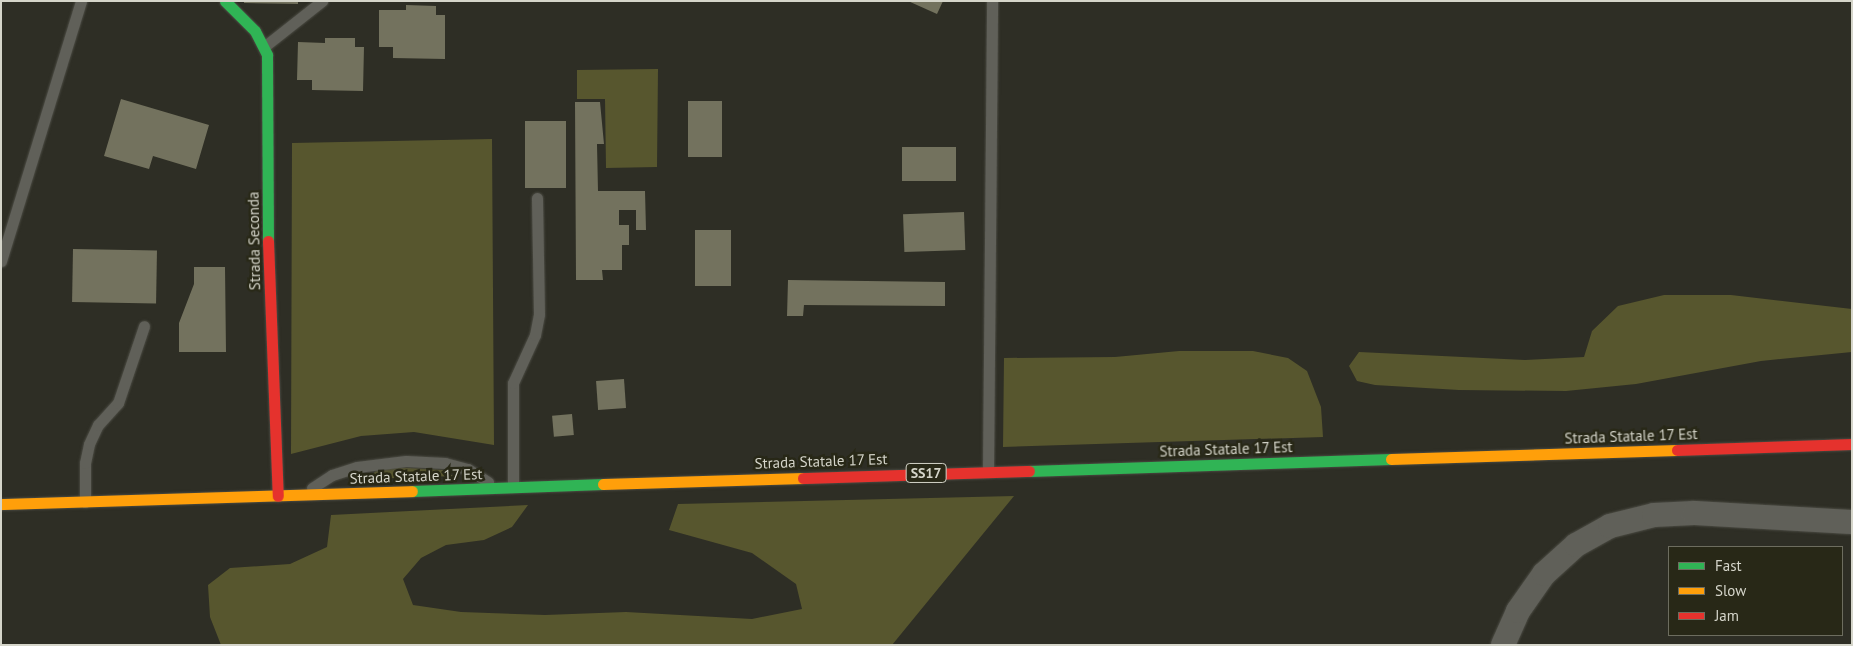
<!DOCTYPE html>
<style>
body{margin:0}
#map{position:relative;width:1853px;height:646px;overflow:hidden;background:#2e2e25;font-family:"PT Sans",sans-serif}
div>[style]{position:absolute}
.green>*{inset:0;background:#57562e}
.building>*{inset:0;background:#73725e;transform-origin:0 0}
.roads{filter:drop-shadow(0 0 1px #4b4b43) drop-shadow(0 0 1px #4b4b43)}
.lane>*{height:11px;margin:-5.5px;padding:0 5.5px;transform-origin:5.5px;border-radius:5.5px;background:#606059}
.street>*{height:24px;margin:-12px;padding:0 12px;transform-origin:12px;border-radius:12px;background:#606059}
.fast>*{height:11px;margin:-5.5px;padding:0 5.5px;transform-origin:5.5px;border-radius:5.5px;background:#30b455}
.slow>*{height:11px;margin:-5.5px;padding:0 5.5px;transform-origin:5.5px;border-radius:5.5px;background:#ff9f0a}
.jam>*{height:11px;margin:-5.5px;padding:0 5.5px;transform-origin:5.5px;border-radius:5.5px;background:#e5322d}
span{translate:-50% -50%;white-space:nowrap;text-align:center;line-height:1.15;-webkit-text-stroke:5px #282817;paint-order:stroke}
.shield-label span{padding:1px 4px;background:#282817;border:1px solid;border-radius:4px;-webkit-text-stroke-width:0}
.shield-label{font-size:14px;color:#d5d5ca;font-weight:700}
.street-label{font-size:15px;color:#d5d5ca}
.frame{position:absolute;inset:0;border:2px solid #d5d5ca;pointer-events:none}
.legend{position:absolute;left:1668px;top:546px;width:175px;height:90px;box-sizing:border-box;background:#282817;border:1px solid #6d6d5f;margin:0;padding:6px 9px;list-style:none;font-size:15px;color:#d5d5ca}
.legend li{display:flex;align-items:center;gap:10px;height:25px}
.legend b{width:25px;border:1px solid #6d6d5f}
</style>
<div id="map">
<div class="green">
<i style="clip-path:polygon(658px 69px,657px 167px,606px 168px,605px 99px,577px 99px,577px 70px)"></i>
<i style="clip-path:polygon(492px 139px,494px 445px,414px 432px,361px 436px,291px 454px,292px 143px)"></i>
<i style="clip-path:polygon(1664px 295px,1731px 295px,1852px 309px,1852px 352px,1761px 361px,1636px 384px,1566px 391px,1459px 390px,1375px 385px,1357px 381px,1349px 366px,1359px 352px,1525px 360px,1584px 357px,1592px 331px,1618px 306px)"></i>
<i style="clip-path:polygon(1179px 351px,1253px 351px,1288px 358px,1307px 371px,1321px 407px,1323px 437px,1003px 447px,1004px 358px,1115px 357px)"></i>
<i style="clip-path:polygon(394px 467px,444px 470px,453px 476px,366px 479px,376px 471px)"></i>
<i style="clip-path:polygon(1014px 496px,892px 645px,221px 645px,210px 617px,208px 585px,230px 568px,290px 564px,327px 547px,331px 515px,528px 505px,512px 527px,484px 540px,446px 545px,421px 558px,403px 579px,413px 605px,461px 612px,545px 615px,626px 612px,752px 619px,802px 609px,796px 584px,752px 553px,669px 530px,678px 504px)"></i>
</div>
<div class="building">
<i style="clip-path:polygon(244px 1px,298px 1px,298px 4px,244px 3px)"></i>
<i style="clip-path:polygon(908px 1px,943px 1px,937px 14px)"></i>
<i style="clip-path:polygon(406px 5px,436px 6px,436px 15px,445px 15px,445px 59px,393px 58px,393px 47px,379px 47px,379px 10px,406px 10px)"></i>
<i style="clip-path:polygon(325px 38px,355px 38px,355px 47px,364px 47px,363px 91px,312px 90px,312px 80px,297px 80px,298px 42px,325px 43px)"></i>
<i style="clip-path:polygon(121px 99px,209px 125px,196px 169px,153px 156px,149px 169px,104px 156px)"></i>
<i style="left:688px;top:101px;width:34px;height:56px"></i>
<i style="clip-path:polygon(575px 102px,600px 102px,604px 144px,597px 144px,598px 191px,645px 191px,646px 230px,636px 230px,636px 210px,619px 210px,619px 225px,629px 225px,629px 245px,622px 245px,622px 270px,602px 270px,603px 280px,576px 280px)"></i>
<i style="left:525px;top:121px;width:41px;height:67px"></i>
<i style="left:902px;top:147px;width:54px;height:34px"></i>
<i style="left:964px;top:212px;width:38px;height:61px;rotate:88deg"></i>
<i style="left:695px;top:230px;width:36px;height:56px"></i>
<i style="left:73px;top:249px;width:84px;height:53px;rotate:1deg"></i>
<i style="clip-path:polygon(194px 267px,225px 267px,226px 352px,179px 352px,179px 323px,194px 284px)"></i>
<i style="clip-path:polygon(788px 280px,945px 282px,945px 306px,804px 305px,803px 316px,787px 316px)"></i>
<i style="left:624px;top:379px;width:29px;height:28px;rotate:86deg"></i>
<i style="left:572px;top:414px;width:21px;height:20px;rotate:85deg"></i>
</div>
<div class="roads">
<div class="lane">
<i style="left:265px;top:46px;width:73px;rotate:-38.3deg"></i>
<i style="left:1px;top:261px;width:272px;rotate:-72.9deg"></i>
<i style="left:988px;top:471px;width:470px;rotate:-89.5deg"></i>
<i style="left:513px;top:487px;width:104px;rotate:-90deg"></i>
<i style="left:513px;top:383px;width:53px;rotate:-65.4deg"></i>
<i style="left:535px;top:335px;width:21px;rotate:-79deg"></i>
<i style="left:539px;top:314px;width:116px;rotate:-91deg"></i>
<i style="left:312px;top:488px;width:24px;rotate:-33deg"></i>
<i style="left:332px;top:475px;width:26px;rotate:-18deg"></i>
<i style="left:357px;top:467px;width:49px;rotate:-7deg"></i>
<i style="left:406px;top:461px;width:39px;rotate:3deg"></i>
<i style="left:445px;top:463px;width:24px;rotate:15deg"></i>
<i style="left:468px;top:469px;width:24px;rotate:33deg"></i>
<i style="left:85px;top:502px;width:39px;rotate:-90deg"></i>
<i style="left:85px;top:463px;width:19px;rotate:-78deg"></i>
<i style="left:89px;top:444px;width:21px;rotate:-65deg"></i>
<i style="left:98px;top:425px;width:30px;rotate:-48deg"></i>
<i style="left:118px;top:403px;width:81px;rotate:-71.3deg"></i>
</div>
<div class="street">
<i style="left:1503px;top:645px;width:37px;rotate:-66deg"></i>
<i style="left:1518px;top:611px;width:45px;rotate:-54.9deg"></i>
<i style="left:1544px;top:574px;width:43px;rotate:-42.2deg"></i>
<i style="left:1576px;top:545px;width:39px;rotate:-29deg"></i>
<i style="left:1610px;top:526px;width:45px;rotate:-14deg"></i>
<i style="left:1654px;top:515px;width:40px;rotate:-2.9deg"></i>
<i style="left:1694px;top:513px;width:158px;rotate:3.3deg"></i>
</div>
<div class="fast">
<i style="left:225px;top:1px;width:42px;rotate:45deg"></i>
<i style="left:255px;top:31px;width:27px;rotate:63deg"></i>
<i style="left:267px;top:55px;width:186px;rotate:89.7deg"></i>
<i style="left:1029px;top:471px;width:362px;rotate:-1.9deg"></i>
<i style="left:412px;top:491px;width:191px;rotate:-2.1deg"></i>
</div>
<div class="slow">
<i style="left:1391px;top:459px;width:286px;rotate:-1.8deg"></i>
<i style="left:603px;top:484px;width:200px;rotate:-1.7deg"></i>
<i style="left:1px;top:504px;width:411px;rotate:-1.8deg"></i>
</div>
<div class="jam">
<i style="left:268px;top:241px;width:255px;rotate:87.8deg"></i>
<i style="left:1677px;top:450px;width:175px;rotate:-2deg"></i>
<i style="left:803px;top:478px;width:226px;rotate:-1.8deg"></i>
</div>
</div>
<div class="shield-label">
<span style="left:926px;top:473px">SS17</span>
</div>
<div class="street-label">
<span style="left:254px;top:241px;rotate:-91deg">Strada Seconda</span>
<span style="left:1631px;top:436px;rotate:-2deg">Strada Statale 17 Est</span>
<span style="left:1226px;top:449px;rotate:-2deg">Strada Statale 17 Est</span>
<span style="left:821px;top:461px;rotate:-2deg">Strada Statale 17 Est</span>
<span style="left:416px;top:476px;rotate:-2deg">Strada Statale 17 Est</span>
</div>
<div class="frame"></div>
<ul class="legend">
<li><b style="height:6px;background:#30b455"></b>Fast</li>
<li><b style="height:6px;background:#ff9f0a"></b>Slow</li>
<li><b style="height:6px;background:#e5322d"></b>Jam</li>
</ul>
</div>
